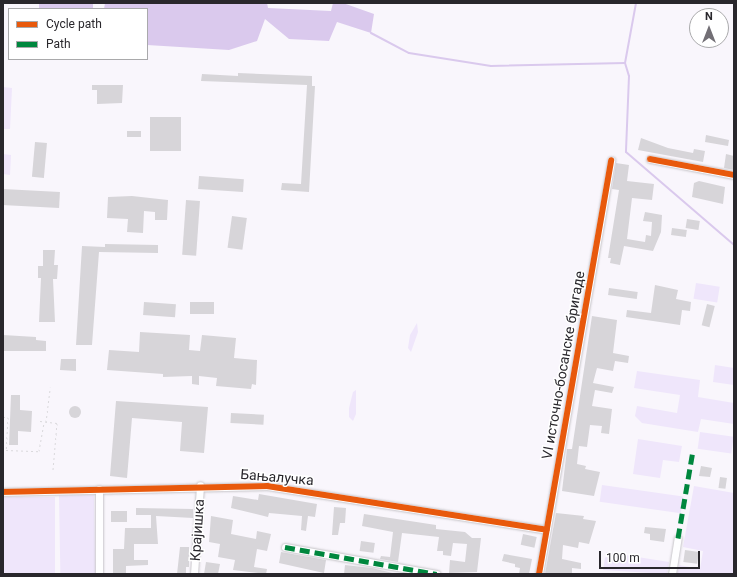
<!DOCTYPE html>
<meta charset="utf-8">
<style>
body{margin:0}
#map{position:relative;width:737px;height:577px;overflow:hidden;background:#f9f6fc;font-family:Roboto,sans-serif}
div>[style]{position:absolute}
.green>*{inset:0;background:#efe6fb;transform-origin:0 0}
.water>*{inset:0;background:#dac9ed;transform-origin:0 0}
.stream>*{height:2px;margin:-1px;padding:0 1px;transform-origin:1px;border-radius:1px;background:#dac9ed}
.building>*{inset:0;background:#d7d5d9;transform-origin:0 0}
.round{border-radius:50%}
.path>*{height:1px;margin-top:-0.5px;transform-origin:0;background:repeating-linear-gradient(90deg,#dad9dc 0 2px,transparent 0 5px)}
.roads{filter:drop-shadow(0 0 1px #c6c4c8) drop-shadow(0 0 1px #c6c4c8)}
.minor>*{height:7px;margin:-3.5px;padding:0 3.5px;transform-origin:3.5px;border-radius:3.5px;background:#fefeff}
.quiet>*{height:5px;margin-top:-2.5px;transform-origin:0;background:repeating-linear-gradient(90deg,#00873e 0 10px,transparent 0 15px)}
.cycleway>*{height:6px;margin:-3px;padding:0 3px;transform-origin:3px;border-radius:3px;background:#e8590c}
span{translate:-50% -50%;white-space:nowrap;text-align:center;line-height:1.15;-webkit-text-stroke:3px #fff;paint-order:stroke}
.street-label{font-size:14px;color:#29272c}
.frame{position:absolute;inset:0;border:4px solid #29272c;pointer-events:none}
.legend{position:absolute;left:8px;top:8px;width:140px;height:52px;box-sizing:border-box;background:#fff;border:1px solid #a9a9ab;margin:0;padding:5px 7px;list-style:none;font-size:12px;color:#29272c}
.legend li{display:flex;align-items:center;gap:8px;height:20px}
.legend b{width:20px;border:1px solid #a9a9ab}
.north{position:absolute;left:689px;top:8px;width:40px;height:40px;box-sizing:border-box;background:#fff;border:1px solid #a9a9ab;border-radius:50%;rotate:0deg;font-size:11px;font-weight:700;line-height:16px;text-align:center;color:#29272c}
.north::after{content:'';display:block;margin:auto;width:14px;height:18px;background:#726f75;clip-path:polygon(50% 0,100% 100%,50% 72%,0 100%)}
.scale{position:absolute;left:599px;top:551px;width:101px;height:18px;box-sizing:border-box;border:2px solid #29272c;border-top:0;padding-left:5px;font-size:12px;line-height:14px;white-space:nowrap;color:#29272c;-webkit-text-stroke:3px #fff;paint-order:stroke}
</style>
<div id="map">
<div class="green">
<i style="clip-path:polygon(3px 87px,12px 88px,10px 129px,3px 129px)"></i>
<i style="clip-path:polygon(3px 154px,11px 155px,10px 175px,3px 174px)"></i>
<i style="left:696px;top:283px;width:24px;height:16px;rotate:9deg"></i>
<i style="clip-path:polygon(417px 323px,418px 332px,411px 352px,408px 348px,410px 335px)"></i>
<i style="clip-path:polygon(715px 365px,734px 368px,734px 385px,713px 382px)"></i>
<i style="clip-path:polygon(637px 371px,700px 380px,698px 397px,734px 403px,734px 424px,701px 419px,698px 432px,642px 423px,635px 416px,637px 406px,677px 413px,680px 395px,634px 388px)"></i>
<i style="clip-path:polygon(356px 390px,356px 414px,353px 421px,349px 417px,349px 408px,353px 392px)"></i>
<i style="left:700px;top:432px;width:34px;height:17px;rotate:8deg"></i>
<i style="clip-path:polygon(638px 439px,682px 446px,679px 462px,663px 460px,660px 478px,633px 474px)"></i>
<i style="left:602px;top:485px;width:82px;height:17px;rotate:8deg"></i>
<i style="clip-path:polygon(694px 486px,734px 493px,734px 574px,677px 574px,679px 565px,700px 569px,703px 551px,683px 547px)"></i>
<i style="left:94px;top:495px;width:79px;height:35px;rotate:89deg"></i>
<i style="left:55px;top:497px;width:77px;height:52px;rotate:90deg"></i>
<i style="clip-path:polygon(606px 552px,669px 562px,667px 574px,603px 570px)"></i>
</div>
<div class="water">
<i style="left:39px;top:3px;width:54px;height:6px"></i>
<i style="clip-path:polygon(105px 3px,267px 3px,268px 8px,331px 11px,333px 3px,343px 3px,374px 14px,371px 33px,337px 22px,329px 41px,289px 39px,265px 19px,257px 41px,229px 50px,147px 45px,147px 9px,104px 9px)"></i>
</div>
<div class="stream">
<i style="left:371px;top:33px;width:43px;rotate:27.8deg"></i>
<i style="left:409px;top:53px;width:83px;rotate:9deg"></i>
<i style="left:491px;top:66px;width:134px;rotate:-1.3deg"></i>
<i style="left:625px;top:63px;width:14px;rotate:73deg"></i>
<i style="left:629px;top:76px;width:76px;rotate:92.3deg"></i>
<i style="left:626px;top:152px;width:143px;rotate:40.7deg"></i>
<i style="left:625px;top:63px;width:61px;rotate:-79.6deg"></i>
</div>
<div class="building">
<i style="clip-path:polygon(238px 73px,312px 76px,312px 86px,315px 86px,309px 192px,281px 190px,282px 183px,301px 184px,307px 85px,201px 81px,202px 74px,238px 76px)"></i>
<i style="clip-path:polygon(92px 85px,123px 85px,122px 103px,97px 104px,97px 90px,92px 90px)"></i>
<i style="left:150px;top:117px;width:31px;height:34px"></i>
<i style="left:127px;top:131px;width:14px;height:6px"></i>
<i style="clip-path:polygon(706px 135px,729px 140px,728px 146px,705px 142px)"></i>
<i style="clip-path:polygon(641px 138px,668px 148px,693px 153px,694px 149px,705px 151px,703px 162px,638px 150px)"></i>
<i style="left:35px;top:142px;width:12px;height:35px;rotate:5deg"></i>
<i style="clip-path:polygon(726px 154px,734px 156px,734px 170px,724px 168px)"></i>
<i style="clip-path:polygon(616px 163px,629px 165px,627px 181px,654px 184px,652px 200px,632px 198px,627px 239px,645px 242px,646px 235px,651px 236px,652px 222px,643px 221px,645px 212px,662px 215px,661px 232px,653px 251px,624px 246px,620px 265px,610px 263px,611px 258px,608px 258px,619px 190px,612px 189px)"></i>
<i style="left:199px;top:176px;width:45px;height:13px;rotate:4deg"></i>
<i style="clip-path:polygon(699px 181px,725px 187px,723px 204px,692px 197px,694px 183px)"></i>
<i style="left:3px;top:189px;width:57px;height:16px;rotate:3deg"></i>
<i style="clip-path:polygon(132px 196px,168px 200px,167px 220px,155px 220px,155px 212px,144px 211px,143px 233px,127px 232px,128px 219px,107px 218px,108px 197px)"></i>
<i style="left:186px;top:200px;width:14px;height:55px;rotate:4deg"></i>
<i style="left:232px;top:216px;width:15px;height:32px;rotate:8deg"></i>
<i style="left:687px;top:219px;width:13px;height:9px;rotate:9deg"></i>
<i style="left:672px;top:228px;width:15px;height:7px;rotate:8deg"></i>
<i style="clip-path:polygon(105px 244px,158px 245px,158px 253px,99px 252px,92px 345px,76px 345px,82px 246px,105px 247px)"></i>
<i style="clip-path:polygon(43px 250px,55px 250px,54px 265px,58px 265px,57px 279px,53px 279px,55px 322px,39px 322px,41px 278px,38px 278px,38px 266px,43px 266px)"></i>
<i style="clip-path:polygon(655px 285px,678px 290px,676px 299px,691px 302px,690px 311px,682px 310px,680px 325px,626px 317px,627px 310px,651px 313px)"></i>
<i style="left:609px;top:288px;width:29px;height:7px;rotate:8deg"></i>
<i style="left:144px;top:302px;width:32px;height:13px;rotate:4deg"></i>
<i style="left:190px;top:302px;width:24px;height:12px"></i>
<i style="left:707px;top:304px;width:8px;height:22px;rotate:14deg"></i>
<i style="clip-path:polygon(592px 316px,617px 320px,613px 353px,629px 356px,628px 363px,615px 361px,613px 371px,597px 368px,593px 383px,614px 387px,612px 393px,595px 390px,592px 406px,612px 409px,609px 434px,601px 433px,602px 426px,590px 425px,587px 447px,579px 446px,577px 464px,586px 466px,585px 469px,600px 472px,594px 496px,562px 491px,567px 449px,572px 449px)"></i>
<i style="clip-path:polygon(140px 332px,190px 335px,189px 350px,200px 351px,202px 335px,236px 338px,234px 358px,257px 360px,256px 385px,252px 384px,251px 389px,216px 386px,217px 378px,199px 376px,199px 385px,192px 384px,192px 376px,163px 377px,163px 374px,107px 370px,109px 350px,139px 352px)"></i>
<i style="clip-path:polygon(3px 335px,36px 337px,36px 340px,46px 341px,46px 351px,3px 351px)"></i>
<i style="clip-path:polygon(61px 359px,76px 359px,76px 371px,60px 370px)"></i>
<i style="clip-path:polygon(11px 395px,20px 395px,20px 410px,32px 411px,31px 432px,18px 431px,18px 445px,9px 445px)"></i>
<i style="clip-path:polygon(116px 401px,208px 407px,204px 453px,180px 451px,182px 422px,132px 418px,127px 478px,110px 476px)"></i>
<i class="round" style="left:69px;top:406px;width:12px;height:12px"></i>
<i style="left:231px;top:413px;width:33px;height:10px;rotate:3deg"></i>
<i style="clip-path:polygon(701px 466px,712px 468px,710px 477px,699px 476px)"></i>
<i style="left:720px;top:477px;width:7px;height:11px;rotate:8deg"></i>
<i style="clip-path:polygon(259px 494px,317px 504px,315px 517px,308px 516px,306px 531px,301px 530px,302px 516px,269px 513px,268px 517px,231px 508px,233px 496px,258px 500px)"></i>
<i style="clip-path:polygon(334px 507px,346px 508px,345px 523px,340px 523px,338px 535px,332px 535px)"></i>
<i style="clip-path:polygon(136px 508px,193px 509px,193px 518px,156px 516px,158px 544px,134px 544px,134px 560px,148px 560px,148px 565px,126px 566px,126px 574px,113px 574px,113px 549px,124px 549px,125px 528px,151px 528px,151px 515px,136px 515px)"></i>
<i style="left:111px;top:511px;width:16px;height:11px"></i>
<i style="clip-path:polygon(556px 513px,584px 516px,583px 519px,596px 521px,589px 544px,579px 542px,578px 548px,563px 545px,562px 559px,581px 563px,581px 569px,572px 568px,572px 574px,545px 574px)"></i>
<i style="clip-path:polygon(364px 514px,436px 525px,436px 529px,465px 532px,472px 538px,481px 538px,477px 572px,449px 573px,450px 560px,465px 562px,467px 544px,453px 543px,451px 556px,443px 555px,443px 551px,437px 551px,439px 537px,402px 533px,398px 562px,380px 559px,381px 556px,390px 557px,393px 532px,362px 526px)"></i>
<i style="clip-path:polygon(211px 516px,233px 520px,231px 534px,256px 539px,257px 531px,271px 534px,267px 551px,257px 549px,254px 567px,267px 569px,266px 574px,233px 570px,235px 560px,218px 557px,220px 544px,209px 542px)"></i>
<i style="clip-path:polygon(645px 527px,666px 529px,664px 542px,650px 540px,650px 534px,644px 533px)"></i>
<i style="left:523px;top:534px;width:14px;height:11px;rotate:12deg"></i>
<i style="left:361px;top:541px;width:14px;height:10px;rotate:8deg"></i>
<i style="clip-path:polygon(180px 547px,189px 547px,189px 567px,186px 567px,186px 574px,177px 574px)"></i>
<i style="left:685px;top:550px;width:14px;height:12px;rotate:8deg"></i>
<i style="clip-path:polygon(281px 552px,326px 560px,324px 573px,279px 563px)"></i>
<i style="clip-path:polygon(504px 554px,532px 559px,529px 574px,519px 574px,520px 568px,515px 567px,515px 564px,502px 561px)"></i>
<i style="clip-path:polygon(206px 562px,220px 564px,218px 574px,204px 574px)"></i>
<i style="clip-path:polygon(345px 565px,372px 568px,397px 574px,344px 574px)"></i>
</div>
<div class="path">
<i style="left:3px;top:417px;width:5px"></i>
<i style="left:8px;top:417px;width:33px;rotate:93deg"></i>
<i style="left:6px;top:450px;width:33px;rotate:2deg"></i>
<i style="left:39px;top:451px;width:29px;rotate:-80deg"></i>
<i style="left:40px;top:421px;width:17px;rotate:7deg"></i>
<i style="left:57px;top:423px;width:47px;rotate:94.9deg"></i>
<i style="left:46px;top:422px;width:35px;rotate:-83deg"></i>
</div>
<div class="roads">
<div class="minor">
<i style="left:650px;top:159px;width:86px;rotate:10.8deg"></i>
<i style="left:99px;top:489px;width:85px;rotate:90deg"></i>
<i style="left:3px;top:492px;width:264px;rotate:-1.3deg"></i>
<i style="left:267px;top:486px;width:283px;rotate:8.9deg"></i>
<i style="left:285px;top:547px;width:154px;rotate:10.1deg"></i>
<i style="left:194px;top:574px;width:89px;rotate:-86.1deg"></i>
<i style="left:539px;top:574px;width:420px;rotate:-80.1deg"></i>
<i style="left:672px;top:574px;width:36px;rotate:-81deg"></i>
</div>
</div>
<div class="quiet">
<i style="left:678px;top:538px;width:89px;rotate:-80.3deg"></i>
<i style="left:285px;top:547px;width:154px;rotate:10.1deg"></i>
</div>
<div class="cycleway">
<i style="left:650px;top:159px;width:86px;rotate:10.8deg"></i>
<i style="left:3px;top:492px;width:264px;rotate:-1.3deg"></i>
<i style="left:267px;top:486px;width:283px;rotate:8.9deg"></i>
<i style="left:539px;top:574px;width:420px;rotate:-80.1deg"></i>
</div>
<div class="street-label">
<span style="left:563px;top:365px;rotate:-80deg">VI источно-босанске бригаде</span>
<span style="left:277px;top:477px;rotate:5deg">Бањалучка</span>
<span style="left:197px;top:530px;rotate:-86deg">Крајишка</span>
</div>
<div class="frame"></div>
<ul class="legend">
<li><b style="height:5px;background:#e8590c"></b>Cycle path</li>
<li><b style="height:5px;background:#00873e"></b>Path</li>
</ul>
<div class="north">N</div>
<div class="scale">100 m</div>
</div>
